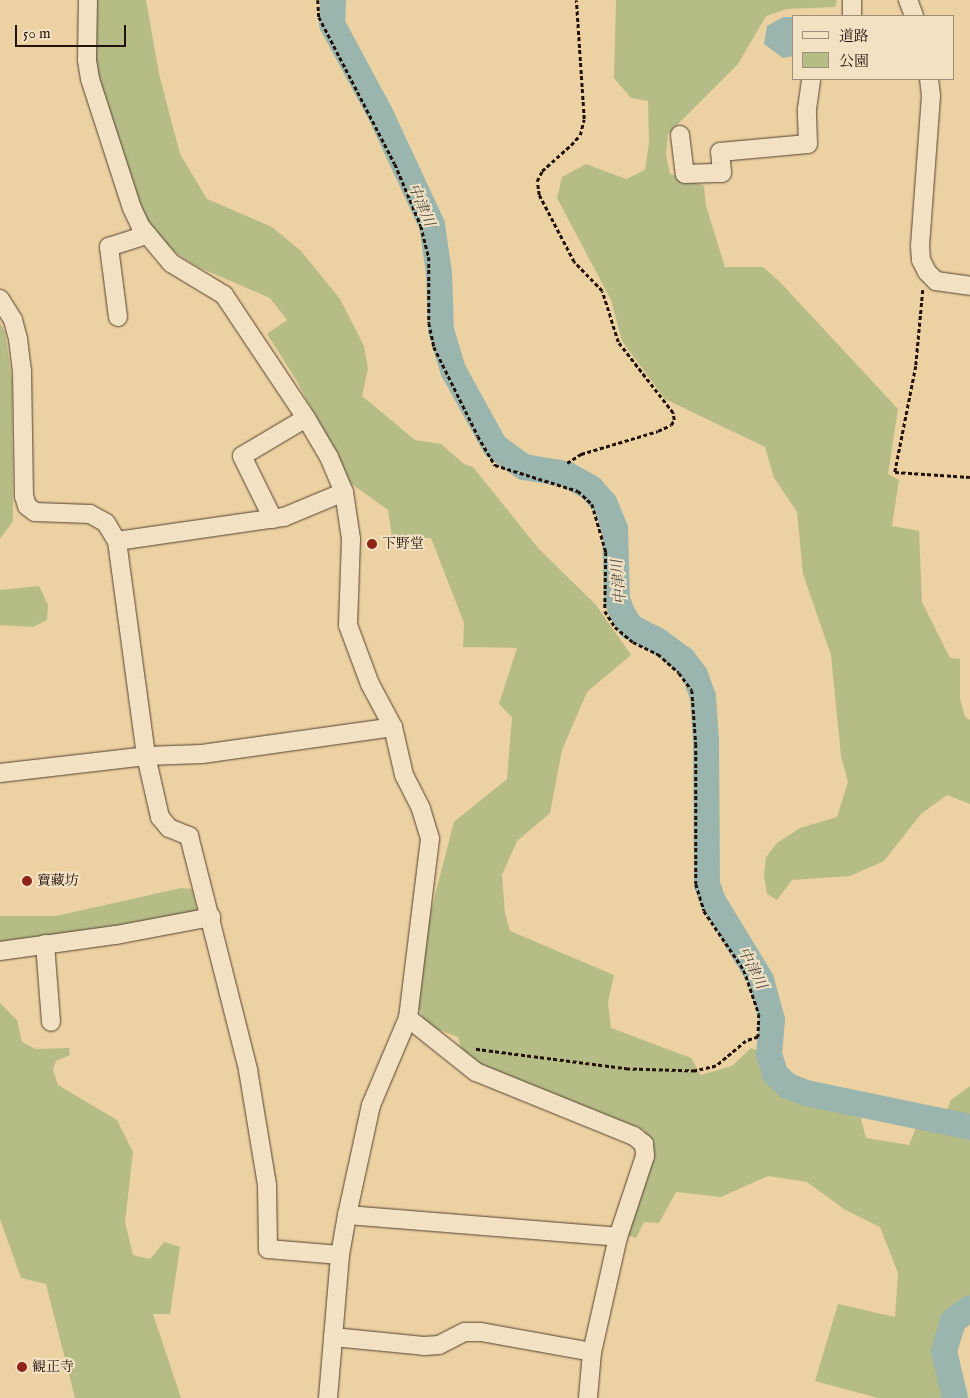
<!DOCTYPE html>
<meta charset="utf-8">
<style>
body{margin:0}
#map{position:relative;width:970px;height:1398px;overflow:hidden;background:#ecd1a2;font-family:"IM FELL English","Noto Serif JP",serif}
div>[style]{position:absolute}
.green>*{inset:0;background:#b6bc86}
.water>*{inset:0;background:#9ab5ae}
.river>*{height:26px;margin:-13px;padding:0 13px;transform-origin:13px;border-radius:13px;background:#9ab5ae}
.path>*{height:2.5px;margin-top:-1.25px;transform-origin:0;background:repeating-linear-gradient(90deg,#21120b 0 4px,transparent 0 6.5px)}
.roads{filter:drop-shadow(0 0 1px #544231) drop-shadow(0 0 1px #544231)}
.minor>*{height:18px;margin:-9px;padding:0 9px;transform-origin:9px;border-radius:9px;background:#f3e1c3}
.dots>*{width:14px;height:14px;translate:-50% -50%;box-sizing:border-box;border:2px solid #f3e1c3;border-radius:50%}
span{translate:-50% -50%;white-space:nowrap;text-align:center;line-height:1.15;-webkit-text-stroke:4px #f3e1c3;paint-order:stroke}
.poi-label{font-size:14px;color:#21120b}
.left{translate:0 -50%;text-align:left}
.water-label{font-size:15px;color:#4b4b44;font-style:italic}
.legend{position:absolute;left:792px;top:15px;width:162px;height:65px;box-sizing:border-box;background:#f3e1c3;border:1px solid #9f8e79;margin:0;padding:6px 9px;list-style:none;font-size:15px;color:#21120b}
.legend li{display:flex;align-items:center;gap:10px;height:25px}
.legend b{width:25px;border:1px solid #9f8e79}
.scale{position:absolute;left:15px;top:25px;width:111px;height:22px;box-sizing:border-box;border:2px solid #21120b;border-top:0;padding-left:6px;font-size:15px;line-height:18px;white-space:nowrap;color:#21120b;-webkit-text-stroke:4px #f3e1c3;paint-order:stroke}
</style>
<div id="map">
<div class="green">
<i style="clip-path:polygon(94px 0,146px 0,159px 74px,180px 154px,207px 199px,272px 227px,301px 251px,340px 299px,364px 346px,368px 369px,362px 396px,415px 440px,441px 444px,464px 464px,473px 467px,538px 548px,596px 605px,631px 655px,587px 692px,562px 750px,550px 813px,517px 841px,502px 875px,505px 913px,510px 931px,614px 975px,608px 1002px,611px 1028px,691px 1058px,701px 1075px,732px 1066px,751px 1048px,759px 1051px,769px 1072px,784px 1092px,858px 1108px,866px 1138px,909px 1145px,917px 1125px,937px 1133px,951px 1100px,970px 1086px,970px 1297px,955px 1307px,936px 1335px,940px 1376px,948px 1398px,878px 1398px,815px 1381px,838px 1304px,895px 1317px,898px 1273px,880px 1227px,844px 1209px,807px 1182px,768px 1176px,721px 1197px,676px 1192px,659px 1223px,644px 1222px,636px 1238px,627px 1235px,650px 1143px,644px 1130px,478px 1065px,463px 1054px,458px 1037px,426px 1025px,416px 1003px,427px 926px,454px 822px,507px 779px,512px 717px,499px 704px,517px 648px,463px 647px,464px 623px,431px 538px,392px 538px,388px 510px,349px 482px,297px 381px,267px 334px,287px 320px,270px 298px,198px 267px,167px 247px,143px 215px,95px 70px)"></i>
<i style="clip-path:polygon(616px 0,837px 0,835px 7px,787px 9px,766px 16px,738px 64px,668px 134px,666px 154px,670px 174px,704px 186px,706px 206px,725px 267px,763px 267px,780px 282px,898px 409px,888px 474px,899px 480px,892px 526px,919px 531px,922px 602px,950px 658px,960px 659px,960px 698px,965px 717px,970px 720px,970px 804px,947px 795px,921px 814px,884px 861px,850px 876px,792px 880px,777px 900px,767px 894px,764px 876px,766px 857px,777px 843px,800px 828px,837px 817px,848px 782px,841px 756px,831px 655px,803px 574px,797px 512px,774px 478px,765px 447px,665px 399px,622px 341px,611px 300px,557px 198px,562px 177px,586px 164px,626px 179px,645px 170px,649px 143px,648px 101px,631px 98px,614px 78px)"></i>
<i style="clip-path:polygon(0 323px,5px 332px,12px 380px,13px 521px,0 539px)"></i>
<i style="clip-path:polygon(39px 586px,48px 605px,47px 620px,33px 627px,0 625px,0 590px)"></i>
<i style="clip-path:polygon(181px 888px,192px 889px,197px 911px,0 948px,0 916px,56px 916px)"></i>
<i style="clip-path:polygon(0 1003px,17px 1020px,22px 1042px,36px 1049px,69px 1048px,70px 1055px,56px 1061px,53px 1070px,58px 1085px,117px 1120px,133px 1152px,125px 1222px,133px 1255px,150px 1259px,164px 1242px,180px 1247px,170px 1314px,153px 1314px,181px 1398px,75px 1398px,46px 1284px,21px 1278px,0 1219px)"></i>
</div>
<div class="water">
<i style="clip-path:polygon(783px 17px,794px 17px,794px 56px,783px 58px,764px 44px,767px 26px)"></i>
</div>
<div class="river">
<i style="left:333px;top:0;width:24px;rotate:92deg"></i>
<i style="left:332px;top:24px;width:101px;rotate:61.7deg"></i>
<i style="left:380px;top:113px;width:123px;rotate:65.1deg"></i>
<i style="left:432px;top:225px;width:49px;rotate:81.7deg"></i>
<i style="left:439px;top:273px;width:57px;rotate:88deg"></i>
<i style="left:441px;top:330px;width:42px;rotate:73.3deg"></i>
<i style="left:453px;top:370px;width:87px;rotate:61.1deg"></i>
<i style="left:495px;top:446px;width:36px;rotate:36deg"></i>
<i style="left:524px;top:467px;width:43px;rotate:9.5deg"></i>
<i style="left:566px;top:474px;width:29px;rotate:29deg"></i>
<i style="left:591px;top:488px;width:21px;rotate:49deg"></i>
<i style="left:605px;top:504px;width:27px;rotate:68deg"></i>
<i style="left:615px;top:529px;width:70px;rotate:88.4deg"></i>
<i style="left:617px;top:599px;width:15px;rotate:70deg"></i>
<i style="left:622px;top:613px;width:17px;rotate:57deg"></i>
<i style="left:631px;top:627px;width:30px;rotate:27deg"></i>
<i style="left:658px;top:641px;width:31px;rotate:36deg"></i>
<i style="left:683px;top:659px;width:20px;rotate:53deg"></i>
<i style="left:695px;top:675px;width:23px;rotate:70deg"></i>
<i style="left:703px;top:697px;width:44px;rotate:86.1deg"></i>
<i style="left:706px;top:741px;width:143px;rotate:89.6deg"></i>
<i style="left:707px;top:884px;width:18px;rotate:71deg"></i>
<i style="left:713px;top:901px;width:92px;rotate:58.7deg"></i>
<i style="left:761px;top:980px;width:41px;rotate:74.6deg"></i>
<i style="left:772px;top:1020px;width:34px;rotate:95deg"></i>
<i style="left:769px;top:1054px;width:21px;rotate:73deg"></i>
<i style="left:775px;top:1074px;width:18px;rotate:43deg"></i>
<i style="left:788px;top:1086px;width:19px;rotate:21deg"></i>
<i style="left:806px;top:1093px;width:167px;rotate:11.7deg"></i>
<i style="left:955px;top:1398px;width:48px;rotate:-103.2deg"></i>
<i style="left:944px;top:1351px;width:31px;rotate:-73deg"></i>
<i style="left:953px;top:1321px;width:21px;rotate:-37deg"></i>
</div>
<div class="path">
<i style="left:318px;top:0;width:17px;rotate:87deg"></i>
<i style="left:319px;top:17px;width:165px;rotate:62.7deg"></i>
<i style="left:395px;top:164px;width:67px;rotate:67.2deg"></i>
<i style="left:421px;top:226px;width:32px;rotate:76deg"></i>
<i style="left:429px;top:257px;width:66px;rotate:90deg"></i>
<i style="left:429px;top:323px;width:25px;rotate:78deg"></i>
<i style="left:434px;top:347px;width:99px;rotate:63.7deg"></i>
<i style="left:478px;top:436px;width:34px;rotate:60deg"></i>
<i style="left:495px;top:465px;width:87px;rotate:17.4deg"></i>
<i style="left:578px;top:491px;width:19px;rotate:43deg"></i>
<i style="left:592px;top:504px;width:50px;rotate:73.7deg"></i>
<i style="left:606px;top:552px;width:59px;rotate:91deg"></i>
<i style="left:605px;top:611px;width:19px;rotate:58deg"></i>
<i style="left:615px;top:627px;width:23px;rotate:40deg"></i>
<i style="left:633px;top:642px;width:28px;rotate:26deg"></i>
<i style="left:658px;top:654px;width:28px;rotate:42deg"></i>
<i style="left:679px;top:673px;width:21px;rotate:53deg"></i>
<i style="left:692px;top:690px;width:54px;rotate:85.8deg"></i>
<i style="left:696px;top:744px;width:140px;rotate:90deg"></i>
<i style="left:696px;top:884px;width:28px;rotate:73deg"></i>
<i style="left:704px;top:911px;width:71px;rotate:55.9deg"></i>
<i style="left:744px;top:970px;width:46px;rotate:71.2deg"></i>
<i style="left:759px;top:1014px;width:23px;rotate:92deg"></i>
<i style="left:758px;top:1037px;width:13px;rotate:162deg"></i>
<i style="left:746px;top:1041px;width:39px;rotate:140deg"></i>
<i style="left:716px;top:1066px;width:22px;rotate:167deg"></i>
<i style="left:695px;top:1071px;width:67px;rotate:-178.3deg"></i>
<i style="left:628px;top:1069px;width:156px;rotate:-172.6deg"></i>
<i style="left:923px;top:290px;width:76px;rotate:95.3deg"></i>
<i style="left:916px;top:366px;width:108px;rotate:101.2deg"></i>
<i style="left:895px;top:472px;width:75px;rotate:3.8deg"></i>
<i style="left:567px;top:463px;width:17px;rotate:-33deg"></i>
<i style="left:581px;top:454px;width:80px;rotate:-16.6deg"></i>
<i style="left:658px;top:431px;width:14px;rotate:-25deg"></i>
<i style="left:671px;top:425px;width:6px;rotate:-59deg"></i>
<i style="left:674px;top:420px;width:7px;rotate:-98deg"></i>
<i style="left:673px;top:413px;width:90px;rotate:-127.8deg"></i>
<i style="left:618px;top:342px;width:53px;rotate:-107.4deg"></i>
<i style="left:602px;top:291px;width:40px;rotate:-134deg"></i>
<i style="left:574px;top:262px;width:76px;rotate:-117.6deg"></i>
<i style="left:539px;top:195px;width:14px;rotate:-98deg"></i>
<i style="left:537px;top:181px;width:11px;rotate:-63deg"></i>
<i style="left:542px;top:171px;width:39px;rotate:-42deg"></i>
<i style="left:571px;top:145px;width:13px;rotate:-48deg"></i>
<i style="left:580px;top:135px;width:16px;rotate:-76deg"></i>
<i style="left:584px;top:119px;width:119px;rotate:-93.8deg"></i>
</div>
<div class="roads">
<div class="minor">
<i style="left:88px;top:0;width:60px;rotate:91deg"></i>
<i style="left:87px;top:60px;width:19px;rotate:81deg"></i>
<i style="left:90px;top:79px;width:136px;rotate:72deg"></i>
<i style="left:132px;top:208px;width:21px;rotate:65deg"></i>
<i style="left:141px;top:227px;width:47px;rotate:50.2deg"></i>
<i style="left:171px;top:263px;width:62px;rotate:31.1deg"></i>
<i style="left:224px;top:295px;width:148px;rotate:56.3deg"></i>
<i style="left:306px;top:418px;width:45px;rotate:59.5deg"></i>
<i style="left:329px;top:457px;width:38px;rotate:67deg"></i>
<i style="left:344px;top:492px;width:48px;rotate:81.5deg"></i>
<i style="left:351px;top:539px;width:86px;rotate:92deg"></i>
<i style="left:348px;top:625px;width:63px;rotate:69.6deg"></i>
<i style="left:370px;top:684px;width:49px;rotate:61.9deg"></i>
<i style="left:393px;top:727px;width:49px;rotate:77.1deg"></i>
<i style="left:404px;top:775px;width:38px;rotate:63deg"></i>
<i style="left:421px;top:809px;width:31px;rotate:73deg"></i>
<i style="left:430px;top:839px;width:180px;rotate:97deg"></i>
<i style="left:408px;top:1018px;width:95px;rotate:113deg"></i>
<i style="left:371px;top:1105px;width:113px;rotate:102.3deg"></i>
<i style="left:347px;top:1215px;width:41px;rotate:99.9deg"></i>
<i style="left:340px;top:1255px;width:144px;rotate:94.8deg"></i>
<i style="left:852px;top:0;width:16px;rotate:90deg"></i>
<i style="left:908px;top:0;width:17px;rotate:69deg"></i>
<i style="left:929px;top:79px;width:17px;rotate:83deg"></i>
<i style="left:931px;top:96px;width:150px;rotate:94.2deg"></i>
<i style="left:920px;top:246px;width:14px;rotate:86deg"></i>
<i style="left:921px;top:260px;width:13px;rotate:63deg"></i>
<i style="left:927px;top:272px;width:13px;rotate:45deg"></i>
<i style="left:936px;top:281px;width:34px;rotate:8deg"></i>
<i style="left:680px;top:135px;width:39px;rotate:83deg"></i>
<i style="left:685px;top:174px;width:37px;rotate:-2deg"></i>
<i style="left:722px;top:173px;width:21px;rotate:-95deg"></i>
<i style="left:720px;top:152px;width:88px;rotate:-5.2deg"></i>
<i style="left:808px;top:144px;width:35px;rotate:-92deg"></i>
<i style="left:807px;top:109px;width:30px;rotate:-82deg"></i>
<i style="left:0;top:299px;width:25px;rotate:58deg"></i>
<i style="left:13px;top:320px;width:20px;rotate:75deg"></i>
<i style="left:18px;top:339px;width:31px;rotate:83deg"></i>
<i style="left:22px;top:370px;width:126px;rotate:89.1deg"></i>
<i style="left:24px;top:496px;width:10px;rotate:73deg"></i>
<i style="left:27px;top:506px;width:10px;rotate:37deg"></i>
<i style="left:35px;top:512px;width:55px;rotate:2.1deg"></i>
<i style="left:90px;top:514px;width:18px;rotate:29deg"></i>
<i style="left:106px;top:523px;width:21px;rotate:59deg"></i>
<i style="left:117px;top:541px;width:169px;rotate:-8.2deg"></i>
<i style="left:284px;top:517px;width:65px;rotate:-22.6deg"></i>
<i style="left:118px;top:317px;width:71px;rotate:-97.3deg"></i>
<i style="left:109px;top:247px;width:40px;rotate:-18deg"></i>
<i style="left:273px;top:519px;width:70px;rotate:-116.2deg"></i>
<i style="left:242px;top:456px;width:74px;rotate:-30.7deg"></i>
<i style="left:117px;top:541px;width:217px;rotate:82.3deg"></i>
<i style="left:146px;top:756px;width:63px;rotate:77.1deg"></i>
<i style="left:160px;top:817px;width:14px;rotate:51deg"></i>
<i style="left:169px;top:828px;width:22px;rotate:22deg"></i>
<i style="left:189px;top:836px;width:241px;rotate:75.8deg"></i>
<i style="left:248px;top:1070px;width:117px;rotate:80.6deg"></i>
<i style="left:267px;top:1185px;width:64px;rotate:89.1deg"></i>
<i style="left:268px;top:1249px;width:72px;rotate:4.8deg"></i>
<i style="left:0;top:773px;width:147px;rotate:-6.6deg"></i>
<i style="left:146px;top:756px;width:56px;rotate:-2deg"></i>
<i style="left:202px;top:754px;width:193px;rotate:-8deg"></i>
<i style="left:45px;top:944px;width:78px;rotate:85.6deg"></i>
<i style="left:0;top:951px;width:117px;rotate:-7.9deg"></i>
<i style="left:116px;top:935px;width:97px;rotate:-10.7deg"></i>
<i style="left:408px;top:1018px;width:87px;rotate:38.5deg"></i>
<i style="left:476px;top:1072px;width:170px;rotate:22.1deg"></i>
<i style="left:634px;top:1136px;width:13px;rotate:39deg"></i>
<i style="left:644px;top:1144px;width:12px;rotate:85deg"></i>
<i style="left:645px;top:1156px;width:85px;rotate:108.4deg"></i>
<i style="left:618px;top:1237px;width:118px;rotate:102.7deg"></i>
<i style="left:592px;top:1352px;width:46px;rotate:95deg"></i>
<i style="left:347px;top:1215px;width:272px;rotate:4.6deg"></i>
<i style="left:333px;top:1337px;width:91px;rotate:5.6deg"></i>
<i style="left:424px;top:1346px;width:15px;rotate:-4deg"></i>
<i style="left:439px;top:1345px;width:29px;rotate:-27deg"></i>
<i style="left:465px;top:1332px;width:16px"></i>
<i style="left:481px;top:1332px;width:113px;rotate:10.2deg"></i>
</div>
</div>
<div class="dots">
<i style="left:372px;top:544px;background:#8f2418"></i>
<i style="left:27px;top:881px;background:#8f2418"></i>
<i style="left:22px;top:1367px;background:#8f2418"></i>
</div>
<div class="poi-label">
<span class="left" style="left:382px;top:544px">下野堂</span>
<span class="left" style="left:37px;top:881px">寶藏坊</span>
<span class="left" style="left:32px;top:1367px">観正寺</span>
</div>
<div class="water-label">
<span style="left:421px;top:205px;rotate:67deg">中津川</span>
<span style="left:619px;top:582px;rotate:-95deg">中津川</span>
<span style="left:752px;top:968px;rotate:63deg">中津川</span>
</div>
<ul class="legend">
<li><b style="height:6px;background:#f3e1c3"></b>道路</li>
<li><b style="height:14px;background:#b6bc86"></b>公園</li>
</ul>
<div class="scale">50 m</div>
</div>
